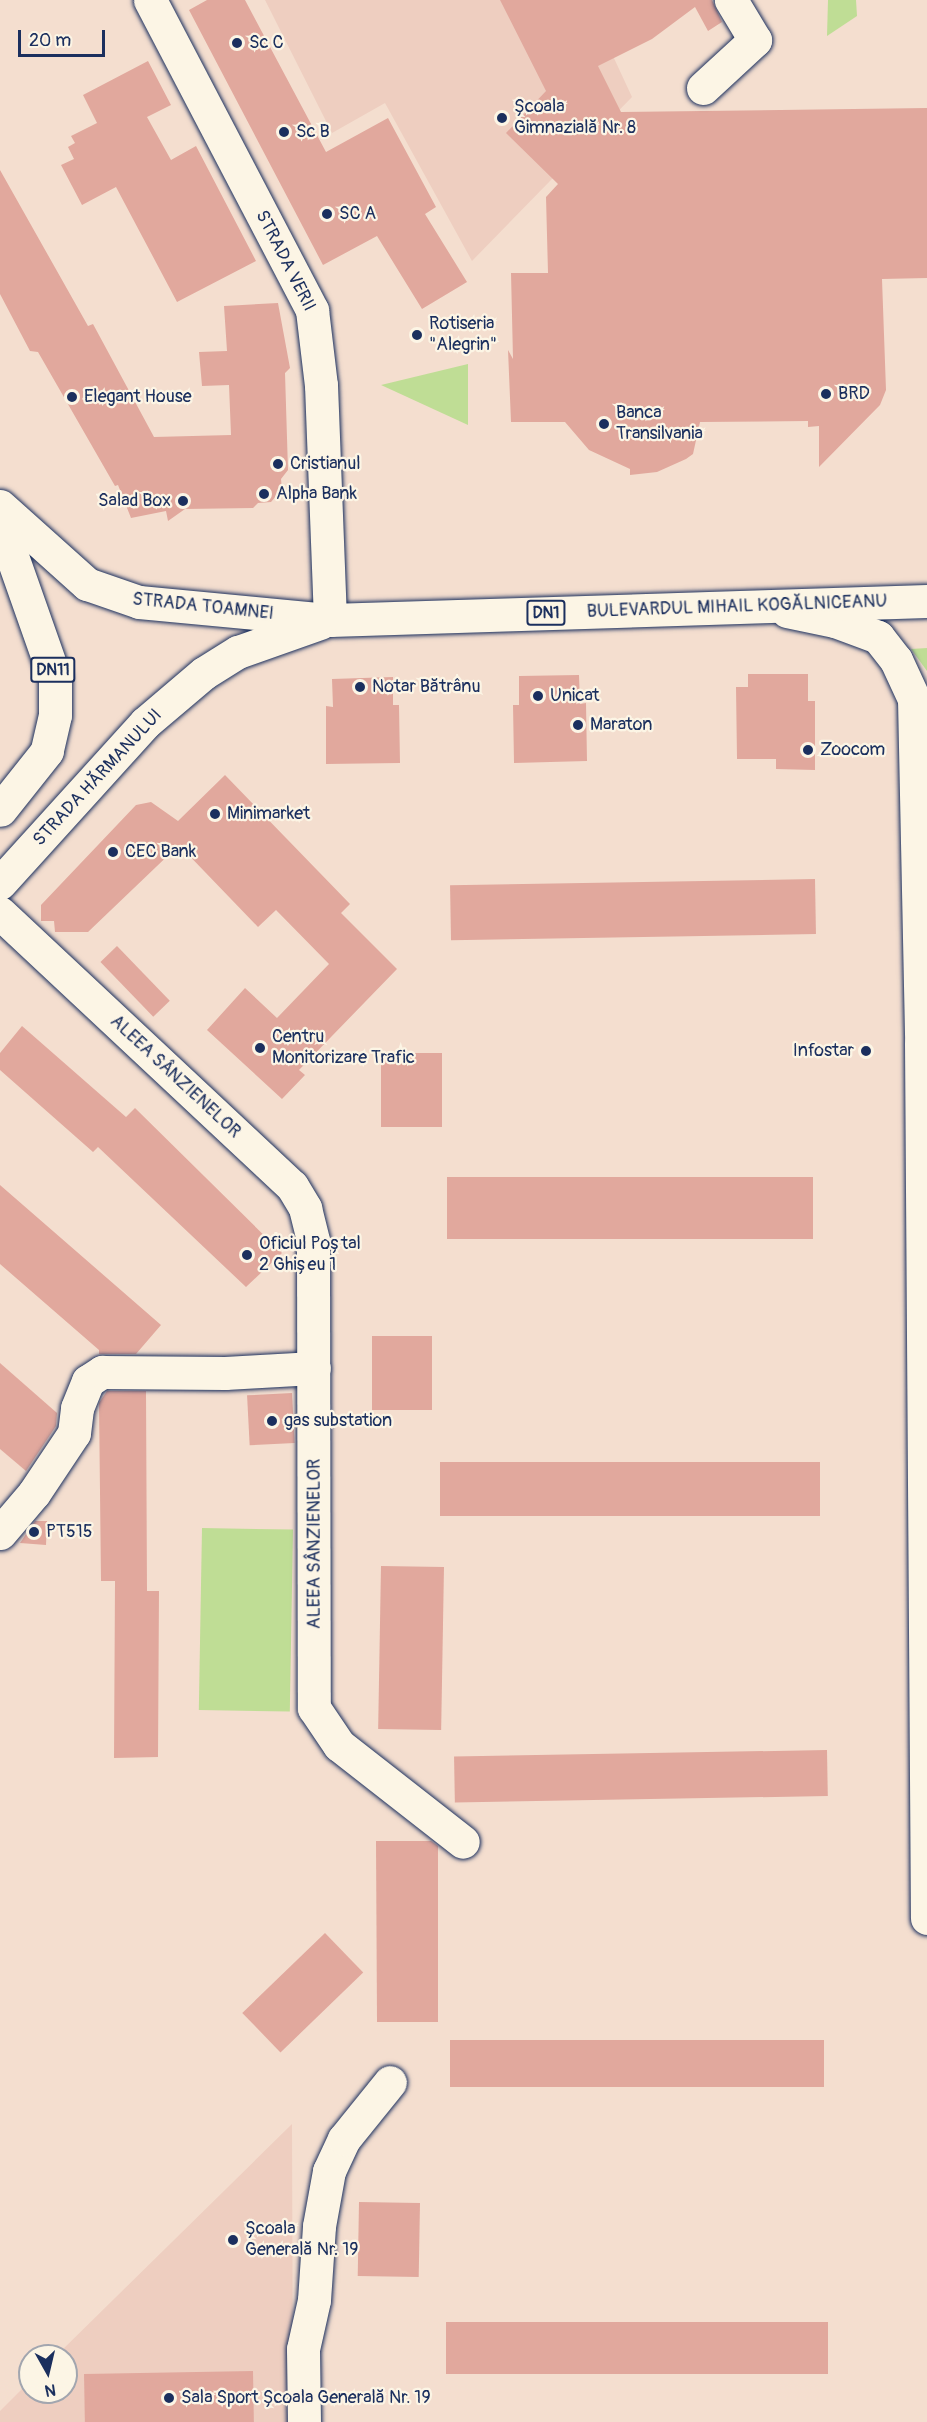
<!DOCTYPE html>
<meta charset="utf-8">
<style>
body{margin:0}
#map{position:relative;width:927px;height:2422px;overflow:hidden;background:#f4decf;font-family:Pangolin,sans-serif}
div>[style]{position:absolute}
.built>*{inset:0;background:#eecec0}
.green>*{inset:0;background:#bfdd95;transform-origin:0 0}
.building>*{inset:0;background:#e1a89d;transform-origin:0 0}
.roads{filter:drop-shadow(0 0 2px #1b2f5e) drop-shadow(0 0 2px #1b2f5e)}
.minor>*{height:33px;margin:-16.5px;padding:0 16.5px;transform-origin:16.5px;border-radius:16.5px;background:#fcf5e5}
.secondary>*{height:33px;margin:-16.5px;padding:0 16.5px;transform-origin:16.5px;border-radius:16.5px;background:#fcf5e5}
.primary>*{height:33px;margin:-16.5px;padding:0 16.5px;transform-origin:16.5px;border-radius:16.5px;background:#fcf5e5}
.dots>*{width:16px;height:16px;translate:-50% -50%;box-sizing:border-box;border:3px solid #fcf5e5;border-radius:50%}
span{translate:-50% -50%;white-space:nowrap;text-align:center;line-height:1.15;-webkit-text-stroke:4.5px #fcf5e5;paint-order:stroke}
.shield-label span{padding:2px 4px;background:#fcf5e5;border:2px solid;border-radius:4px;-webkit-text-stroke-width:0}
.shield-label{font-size:16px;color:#1b2f5e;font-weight:700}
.poi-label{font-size:18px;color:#1b2f5e}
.left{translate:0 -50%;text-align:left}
.right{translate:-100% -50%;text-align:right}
.street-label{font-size:18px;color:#1b2f5e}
.north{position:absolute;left:18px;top:2344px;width:60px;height:60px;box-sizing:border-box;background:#fcf5e5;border:2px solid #a2a6af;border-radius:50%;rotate:172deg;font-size:16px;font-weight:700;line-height:24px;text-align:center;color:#1b2f5e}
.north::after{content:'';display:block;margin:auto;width:21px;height:27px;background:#1b2f5e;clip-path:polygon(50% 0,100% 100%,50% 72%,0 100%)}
.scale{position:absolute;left:18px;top:30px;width:87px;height:27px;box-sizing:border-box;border:3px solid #1b2f5e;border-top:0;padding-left:8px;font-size:18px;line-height:21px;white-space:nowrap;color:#1b2f5e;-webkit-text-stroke:4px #fcf5e5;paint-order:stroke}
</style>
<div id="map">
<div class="built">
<i style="clip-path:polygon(265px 0,587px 0,632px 97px,472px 261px,385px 103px,332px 133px)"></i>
<i style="clip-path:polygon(292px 2124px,293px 2422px,0 2422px,0 2411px,30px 2381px,30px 2392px,66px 2392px,66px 2356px,56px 2356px)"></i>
</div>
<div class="green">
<i style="clip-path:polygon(828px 0,856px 0,857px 16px,827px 36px)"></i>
<i style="clip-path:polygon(468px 364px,468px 425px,381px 385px)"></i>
<i style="clip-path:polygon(927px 648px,927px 671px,911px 649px)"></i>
<i style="left:202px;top:1528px;width:91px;height:182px;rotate:1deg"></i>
</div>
<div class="building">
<i style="clip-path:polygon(207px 0,245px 0,326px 152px,388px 118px,436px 207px,425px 214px,467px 282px,422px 309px,377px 236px,323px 265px,189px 10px)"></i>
<i style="clip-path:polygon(500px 0,712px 0,722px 22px,708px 31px,695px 7px,652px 39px,598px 66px,621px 112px,927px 108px,927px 278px,882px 279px,886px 390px,880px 405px,819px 467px,819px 426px,808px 427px,808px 421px,700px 422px,693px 454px,686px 459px,657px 472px,630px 475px,630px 469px,589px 450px,565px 422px,511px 422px,508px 350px,513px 359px,511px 273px,548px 273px,546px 197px,558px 184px,506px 133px,546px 91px)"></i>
<i style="clip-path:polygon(148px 61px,171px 105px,147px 117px,171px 160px,196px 146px,256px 261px,177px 302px,116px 187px,82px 205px,61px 165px,74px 159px,68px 147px,75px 143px,71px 136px,97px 123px,83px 95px)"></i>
<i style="clip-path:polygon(0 170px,88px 326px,93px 324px,154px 437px,231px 435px,229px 385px,202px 386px,199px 352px,227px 351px,224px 306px,278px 303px,290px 368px,285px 373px,288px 470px,281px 479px,282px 489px,271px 502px,258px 503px,253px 508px,185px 509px,168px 521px,166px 511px,131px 518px,118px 485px,115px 486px,38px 352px,30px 351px,0 294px)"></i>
<i style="clip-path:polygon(748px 674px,808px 674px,808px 701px,815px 701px,815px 770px,776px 769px,776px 759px,737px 759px,736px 687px,748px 687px)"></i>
<i style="clip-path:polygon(579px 675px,580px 704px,586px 703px,587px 761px,514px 763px,513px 705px,519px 705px,519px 676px)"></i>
<i style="clip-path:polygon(393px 677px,393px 705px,399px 705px,400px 763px,326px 764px,326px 706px,333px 707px,332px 679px)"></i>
<i style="clip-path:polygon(225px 775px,350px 904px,341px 913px,397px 969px,299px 1070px,305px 1075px,282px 1099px,207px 1030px,245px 988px,277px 1018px,329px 964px,276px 910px,258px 927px,179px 845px,88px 932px,55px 932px,54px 921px,41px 921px,41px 905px,136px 805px,151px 802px,178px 821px)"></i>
<i style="left:815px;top:879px;width:55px;height:365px;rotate:89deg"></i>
<i style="left:117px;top:946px;width:76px;height:23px;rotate:46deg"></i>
<i style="clip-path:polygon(22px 1026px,126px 1117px,135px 1108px,282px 1253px,246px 1287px,98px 1147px,93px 1152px,0 1070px,0 1053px)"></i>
<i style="left:381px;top:1053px;width:61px;height:74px"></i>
<i style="left:447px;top:1177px;width:366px;height:62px"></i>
<i style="clip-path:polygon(0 1185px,161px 1325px,136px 1354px,99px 1354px,99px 1350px,0 1264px)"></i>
<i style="left:372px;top:1336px;width:60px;height:74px"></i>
<i style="clip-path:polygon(0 1363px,57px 1413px,56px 1426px,26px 1471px,0 1449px)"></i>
<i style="clip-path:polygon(107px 1391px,146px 1391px,147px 1591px,159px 1591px,158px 1757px,114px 1758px,115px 1581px,101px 1581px,99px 1403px)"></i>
<i style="left:292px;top:1393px;width:50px;height:45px;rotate:87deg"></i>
<i style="left:440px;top:1462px;width:380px;height:54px"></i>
<i style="clip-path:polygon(35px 1521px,47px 1521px,46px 1545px,20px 1543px)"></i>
<i style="left:381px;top:1566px;width:63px;height:163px;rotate:1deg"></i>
<i style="left:827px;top:1750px;width:46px;height:373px;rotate:89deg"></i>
<i style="clip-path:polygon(376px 1841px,431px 1841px,438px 1846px,438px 2022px,377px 2022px)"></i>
<i style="left:325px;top:1933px;width:55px;height:115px;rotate:46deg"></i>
<i style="left:450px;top:2040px;width:374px;height:47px"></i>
<i style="left:359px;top:2202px;width:61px;height:74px;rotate:1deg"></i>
<i style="left:828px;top:2322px;width:52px;height:382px;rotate:90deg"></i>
<i style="left:253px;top:2371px;width:51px;height:169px;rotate:89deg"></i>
</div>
<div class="roads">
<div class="minor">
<i style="left:150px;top:0;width:350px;rotate:62.4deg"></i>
<i style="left:312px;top:310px;width:76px;rotate:83.2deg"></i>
<i style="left:321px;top:385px;width:235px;rotate:87.8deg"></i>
<i style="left:703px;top:88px;width:71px;rotate:-42.7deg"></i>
<i style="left:755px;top:40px;width:47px;rotate:-121deg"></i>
<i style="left:0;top:913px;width:400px;rotate:43.1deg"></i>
<i style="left:292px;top:1186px;width:26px;rotate:59deg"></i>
<i style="left:305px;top:1208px;width:34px;rotate:76deg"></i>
<i style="left:313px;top:1241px;width:467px;rotate:89.9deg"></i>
<i style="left:314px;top:1708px;width:45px;rotate:56deg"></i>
<i style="left:339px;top:1745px;width:157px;rotate:38deg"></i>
<i style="left:0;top:1533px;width:52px;rotate:-49.6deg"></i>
<i style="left:34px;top:1493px;width:72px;rotate:-56.3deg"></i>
<i style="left:74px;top:1433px;width:25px;rotate:-83deg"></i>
<i style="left:77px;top:1408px;width:29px;rotate:-68deg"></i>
<i style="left:88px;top:1381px;width:17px;rotate:-33deg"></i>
<i style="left:102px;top:1372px;width:123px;rotate:0.5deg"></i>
<i style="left:225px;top:1373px;width:89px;rotate:-3.2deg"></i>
<i style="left:304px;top:2422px;width:73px;rotate:-90.8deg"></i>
<i style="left:303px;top:2349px;width:50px;rotate:-77.3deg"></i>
<i style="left:314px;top:2300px;width:74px;rotate:-86.1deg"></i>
<i style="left:319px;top:2226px;width:56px;rotate:-79.7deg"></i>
<i style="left:329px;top:2171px;width:35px;rotate:-65deg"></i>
<i style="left:344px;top:2139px;width:73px;rotate:-51.1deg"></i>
</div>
<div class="secondary">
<i style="left:787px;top:611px;width:49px;rotate:11.8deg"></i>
<i style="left:835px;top:621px;width:46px;rotate:20.4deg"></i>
<i style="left:878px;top:637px;width:29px;rotate:52deg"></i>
<i style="left:896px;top:660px;width:43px;rotate:65.2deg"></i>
<i style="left:914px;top:699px;width:344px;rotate:88.8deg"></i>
<i style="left:921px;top:1043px;width:875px;rotate:89.61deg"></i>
</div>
<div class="primary">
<i style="left:0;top:506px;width:117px;rotate:41.9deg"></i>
<i style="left:87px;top:584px;width:55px;rotate:19.1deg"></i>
<i style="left:139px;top:602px;width:192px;rotate:5.4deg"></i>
<i style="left:330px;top:620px;width:597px;rotate:-1.82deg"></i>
<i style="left:0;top:522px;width:165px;rotate:70.6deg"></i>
<i style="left:55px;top:678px;width:37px;rotate:90deg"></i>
<i style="left:55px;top:715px;width:37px;rotate:103deg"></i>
<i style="left:47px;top:751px;width:75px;rotate:128.5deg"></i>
<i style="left:0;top:883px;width:216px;rotate:-47.8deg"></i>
<i style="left:145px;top:723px;width:77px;rotate:-40.3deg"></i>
<i style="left:204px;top:673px;width:40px;rotate:-32deg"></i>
<i style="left:238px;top:652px;width:87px;rotate:-19.5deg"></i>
</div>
</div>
<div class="dots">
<i style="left:237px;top:43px;background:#1b2f5e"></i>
<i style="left:502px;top:118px;background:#1b2f5e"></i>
<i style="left:284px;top:132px;background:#1b2f5e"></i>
<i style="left:327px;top:214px;background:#1b2f5e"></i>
<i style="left:417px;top:335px;background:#1b2f5e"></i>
<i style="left:826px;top:394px;background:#1b2f5e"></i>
<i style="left:72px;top:397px;background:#1b2f5e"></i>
<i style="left:604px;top:424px;background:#1b2f5e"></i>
<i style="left:278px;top:464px;background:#1b2f5e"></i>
<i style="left:264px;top:494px;background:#1b2f5e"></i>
<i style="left:183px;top:501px;background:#1b2f5e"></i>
<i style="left:360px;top:687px;background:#1b2f5e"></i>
<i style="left:538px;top:696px;background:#1b2f5e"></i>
<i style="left:578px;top:725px;background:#1b2f5e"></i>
<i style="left:808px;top:750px;background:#1b2f5e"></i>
<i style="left:215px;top:814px;background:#1b2f5e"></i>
<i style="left:113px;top:852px;background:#1b2f5e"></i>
<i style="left:260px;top:1048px;background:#1b2f5e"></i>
<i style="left:866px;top:1051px;background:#1b2f5e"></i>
<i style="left:247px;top:1255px;background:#1b2f5e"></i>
<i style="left:272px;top:1421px;background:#1b2f5e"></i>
<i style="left:34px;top:1532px;background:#1b2f5e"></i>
<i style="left:233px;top:2240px;background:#1b2f5e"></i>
<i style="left:169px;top:2398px;background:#1b2f5e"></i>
</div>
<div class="shield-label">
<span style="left:546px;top:613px">DN1</span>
<span style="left:53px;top:670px">DN11</span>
</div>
<div class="poi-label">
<span class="left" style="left:249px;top:43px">Sc C</span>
<span class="left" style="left:514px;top:118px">Școala<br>Gimnazială Nr. 8</span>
<span class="left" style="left:296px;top:132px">Sc B</span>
<span class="left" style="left:339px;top:214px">SC A</span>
<span class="left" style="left:429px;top:335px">Rotiseria<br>"Alegrin"</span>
<span class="left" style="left:838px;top:394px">BRD</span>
<span class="left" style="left:84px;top:397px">Elegant House</span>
<span class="left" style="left:616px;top:424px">Banca<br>Transilvania</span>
<span class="left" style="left:290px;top:464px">Cristianul</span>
<span class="left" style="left:276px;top:494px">Alpha Bank</span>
<span class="right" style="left:171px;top:501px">Salad Box</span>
<span class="left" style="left:372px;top:687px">Notar Bătrânu</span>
<span class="left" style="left:550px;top:696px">Unicat</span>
<span class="left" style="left:590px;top:725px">Maraton</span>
<span class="left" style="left:820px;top:750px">Zoocom</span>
<span class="left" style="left:227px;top:814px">Minimarket</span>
<span class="left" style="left:125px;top:852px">CEC Bank</span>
<span class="left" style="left:272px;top:1048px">Centru<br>Monitorizare Trafic</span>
<span class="right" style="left:854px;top:1051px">Infostar</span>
<span class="left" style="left:259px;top:1255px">Oficiul Poștal<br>2 Ghișeu 1</span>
<span class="left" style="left:284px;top:1421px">gas substation</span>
<span class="left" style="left:46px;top:1532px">PT515</span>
<span class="left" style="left:245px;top:2240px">Școala<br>Generală Nr. 19</span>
<span class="left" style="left:181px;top:2398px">Sala Sport Școala Generală Nr. 19</span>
</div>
<div class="street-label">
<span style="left:285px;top:261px;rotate:63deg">STRADA VERII</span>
<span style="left:203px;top:607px;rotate:6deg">STRADA TOAMNEI</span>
<span style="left:737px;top:607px;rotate:-2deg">BULEVARDUL MIHAIL KOGĂLNICEANU</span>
<span style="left:98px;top:778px;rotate:-47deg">STRADA HĂRMANULUI</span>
<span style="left:175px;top:1077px;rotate:43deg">ALEEA SÂNZIENELOR</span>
<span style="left:315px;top:1544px;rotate:-90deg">ALEEA SÂNZIENELOR</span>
</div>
<div class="north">N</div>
<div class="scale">20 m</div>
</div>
